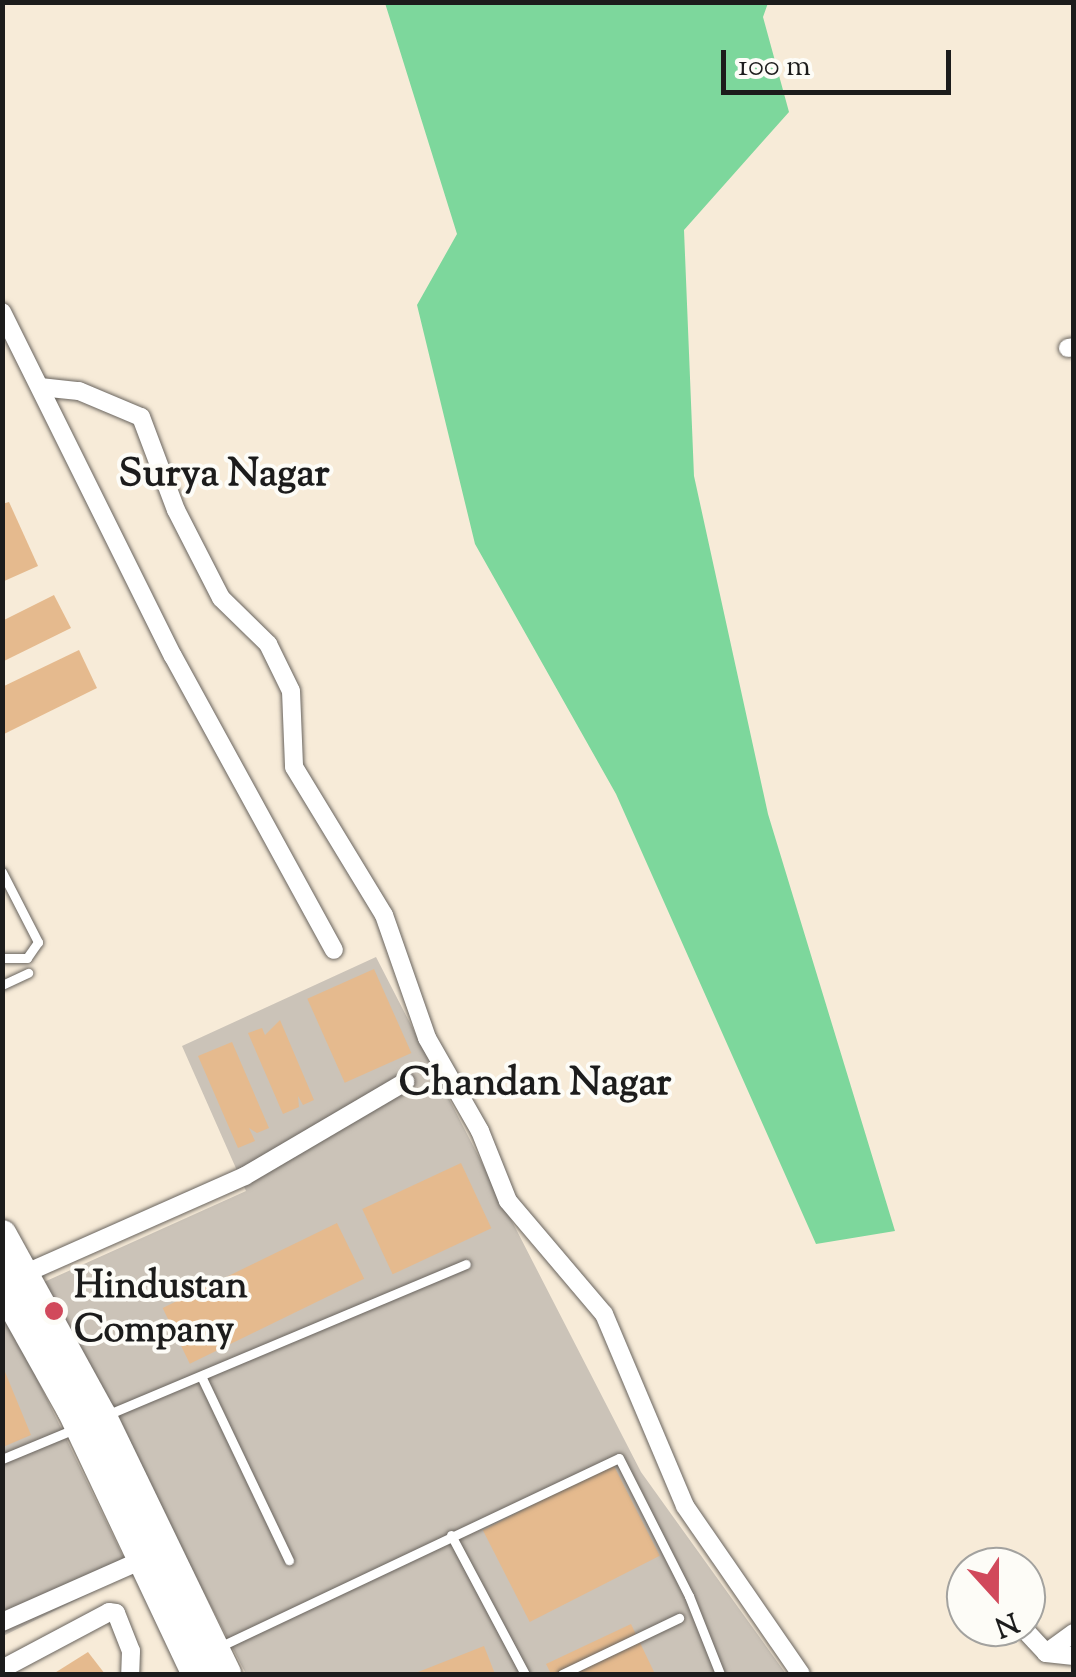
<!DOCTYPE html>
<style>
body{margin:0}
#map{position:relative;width:1076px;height:1677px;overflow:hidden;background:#f7ebd8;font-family:"Sorts Mill Goudy",serif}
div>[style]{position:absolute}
.industrial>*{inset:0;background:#cbc3b8}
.green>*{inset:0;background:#7dd79c}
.building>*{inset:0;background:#e5ba8e;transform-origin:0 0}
.roads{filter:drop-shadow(0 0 2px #69645e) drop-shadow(0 0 2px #69645e)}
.lane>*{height:9px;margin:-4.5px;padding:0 4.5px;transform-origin:4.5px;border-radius:4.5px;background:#fff}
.street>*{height:18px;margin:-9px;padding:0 9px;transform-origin:9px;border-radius:9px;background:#fff}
.primary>*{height:30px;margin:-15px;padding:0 15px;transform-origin:15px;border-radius:15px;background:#fff}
.dots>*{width:28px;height:28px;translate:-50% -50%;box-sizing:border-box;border:5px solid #fdfcf7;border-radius:50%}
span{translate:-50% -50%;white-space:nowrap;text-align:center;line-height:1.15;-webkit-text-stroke:8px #fdfcf7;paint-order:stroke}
.poi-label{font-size:38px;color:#1c1c1c;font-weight:700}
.left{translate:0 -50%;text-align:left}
.neighbourhood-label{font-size:40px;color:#1c1c1c;font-weight:700}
.frame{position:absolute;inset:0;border:5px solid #1c1c1c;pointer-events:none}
.north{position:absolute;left:946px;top:1547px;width:100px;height:100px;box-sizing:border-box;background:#fdfcf7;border:2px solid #a3a29f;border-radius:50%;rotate:159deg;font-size:28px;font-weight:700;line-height:40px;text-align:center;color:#1c1c1c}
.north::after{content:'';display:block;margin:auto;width:35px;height:45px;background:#d1495b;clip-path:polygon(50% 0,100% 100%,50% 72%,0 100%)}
.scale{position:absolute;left:721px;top:50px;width:230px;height:45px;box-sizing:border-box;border:5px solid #1c1c1c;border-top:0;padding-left:12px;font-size:30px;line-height:35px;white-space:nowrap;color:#1c1c1c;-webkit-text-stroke:8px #fdfcf7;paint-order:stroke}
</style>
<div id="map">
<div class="industrial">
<i style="clip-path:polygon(376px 957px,641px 1472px,786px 1674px,246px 1674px,44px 1282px,246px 1191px,182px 1046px)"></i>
<i style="clip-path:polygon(2px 1306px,131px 1573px,3px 1636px,2px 1636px)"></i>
</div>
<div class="green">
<i style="clip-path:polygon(385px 3px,768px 3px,763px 17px,789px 112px,684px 230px,694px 476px,768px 814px,895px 1231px,816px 1244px,616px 794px,475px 544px,417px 305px,457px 234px)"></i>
</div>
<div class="building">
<i style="clip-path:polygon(9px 502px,38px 566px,2px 582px,2px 504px)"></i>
<i style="clip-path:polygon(54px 595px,71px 628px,2px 662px,2px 621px)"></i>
<i style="clip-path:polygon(79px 650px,97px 688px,2px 735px,2px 687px)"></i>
<i style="left:374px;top:969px;width:92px;height:73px;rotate:66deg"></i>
<i style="clip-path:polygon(280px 1020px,314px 1100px,303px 1105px,298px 1096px,299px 1107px,283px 1114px,248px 1033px,262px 1028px,265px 1035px)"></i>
<i style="clip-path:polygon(232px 1042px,269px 1128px,257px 1133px,249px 1128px,255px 1141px,238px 1148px,198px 1056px)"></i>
<i style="left:461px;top:1163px;width:72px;height:109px;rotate:65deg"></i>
<i style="left:337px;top:1223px;width:62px;height:194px;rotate:64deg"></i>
<i style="clip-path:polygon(3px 1367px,31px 1435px,3px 1447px)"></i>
<i style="left:613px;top:1464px;width:103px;height:146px;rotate:63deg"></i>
<i style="clip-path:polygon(631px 1624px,655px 1674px,551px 1674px,546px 1664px)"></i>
<i style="clip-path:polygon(484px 1646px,495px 1674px,413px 1674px)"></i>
<i style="clip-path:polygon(88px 1652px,105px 1674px,53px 1674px)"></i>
</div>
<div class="roads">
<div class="lane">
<i style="left:2px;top:872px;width:79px;rotate:62.8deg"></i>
<i style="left:38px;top:942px;width:19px;rotate:125deg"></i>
<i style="left:27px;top:958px;width:25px;rotate:180deg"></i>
<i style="left:2px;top:985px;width:29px;rotate:-25deg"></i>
<i style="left:202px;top:1378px;width:202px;rotate:64.5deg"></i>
<i style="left:109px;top:1414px;width:387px;rotate:-22.8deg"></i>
<i style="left:2px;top:1459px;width:81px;rotate:-22.5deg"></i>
<i style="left:451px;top:1535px;width:157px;rotate:62deg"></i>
<i style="left:219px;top:1647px;width:442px;rotate:-25.3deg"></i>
<i style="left:619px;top:1458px;width:155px;rotate:63.1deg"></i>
<i style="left:689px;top:1596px;width:84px;rotate:68.3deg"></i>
<i style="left:562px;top:1674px;width:130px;rotate:-25.6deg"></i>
</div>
<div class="street">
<i style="left:2px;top:312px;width:384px;rotate:63.6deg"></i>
<i style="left:173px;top:656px;width:335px;rotate:61.3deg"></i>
<i style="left:1068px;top:348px;width:6px;rotate:-9deg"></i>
<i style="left:40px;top:387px;width:39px;rotate:6deg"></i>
<i style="left:79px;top:391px;width:67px;rotate:22.8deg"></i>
<i style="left:141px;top:417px;width:99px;rotate:69.4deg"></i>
<i style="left:176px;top:510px;width:99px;rotate:62.9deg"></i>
<i style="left:221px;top:598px;width:66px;rotate:44.4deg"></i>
<i style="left:268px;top:644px;width:52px;rotate:63.9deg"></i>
<i style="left:291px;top:691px;width:76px;rotate:87.7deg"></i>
<i style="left:294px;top:767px;width:173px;rotate:58.7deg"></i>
<i style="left:384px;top:915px;width:130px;rotate:70.7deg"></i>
<i style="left:427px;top:1038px;width:107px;rotate:60.3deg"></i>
<i style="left:480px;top:1131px;width:75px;rotate:68.2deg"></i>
<i style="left:508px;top:1201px;width:148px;rotate:49.7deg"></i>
<i style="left:604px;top:1314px;width:208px;rotate:67.1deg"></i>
<i style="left:685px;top:1506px;width:204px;rotate:55.4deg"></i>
<i style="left:17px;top:1277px;width:249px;rotate:-23.9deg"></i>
<i style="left:245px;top:1176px;width:186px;rotate:-30.4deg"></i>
<i style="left:2px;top:1622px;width:155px;rotate:-23.9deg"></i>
<i style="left:1022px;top:1627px;width:35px;rotate:47deg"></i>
<i style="left:1046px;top:1653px;width:28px;rotate:6deg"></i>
<i style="left:1046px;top:1653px;width:34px;rotate:-36deg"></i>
<i style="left:2px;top:1669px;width:121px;rotate:-28deg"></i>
<i style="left:109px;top:1612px;width:7px;rotate:8deg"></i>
<i style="left:116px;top:1613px;width:41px;rotate:68.5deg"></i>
<i style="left:131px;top:1651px;width:23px;rotate:92deg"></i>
</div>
<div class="primary">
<i style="left:2px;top:1235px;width:208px;rotate:61.2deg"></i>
<i style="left:102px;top:1417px;width:285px;rotate:64.2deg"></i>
<i style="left:2px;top:1285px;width:143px;rotate:60.8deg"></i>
<i style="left:72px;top:1410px;width:292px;rotate:64.7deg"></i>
</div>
</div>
<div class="dots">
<i style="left:54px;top:1311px;background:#d1495b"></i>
</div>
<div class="poi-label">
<span class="left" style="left:74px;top:1311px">Hindustan<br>Company</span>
</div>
<div class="neighbourhood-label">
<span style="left:224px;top:476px">Surya Nagar</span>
<span style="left:535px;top:1085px">Chandan Nagar</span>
</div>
<div class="frame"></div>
<div class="north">N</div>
<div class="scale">100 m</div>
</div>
